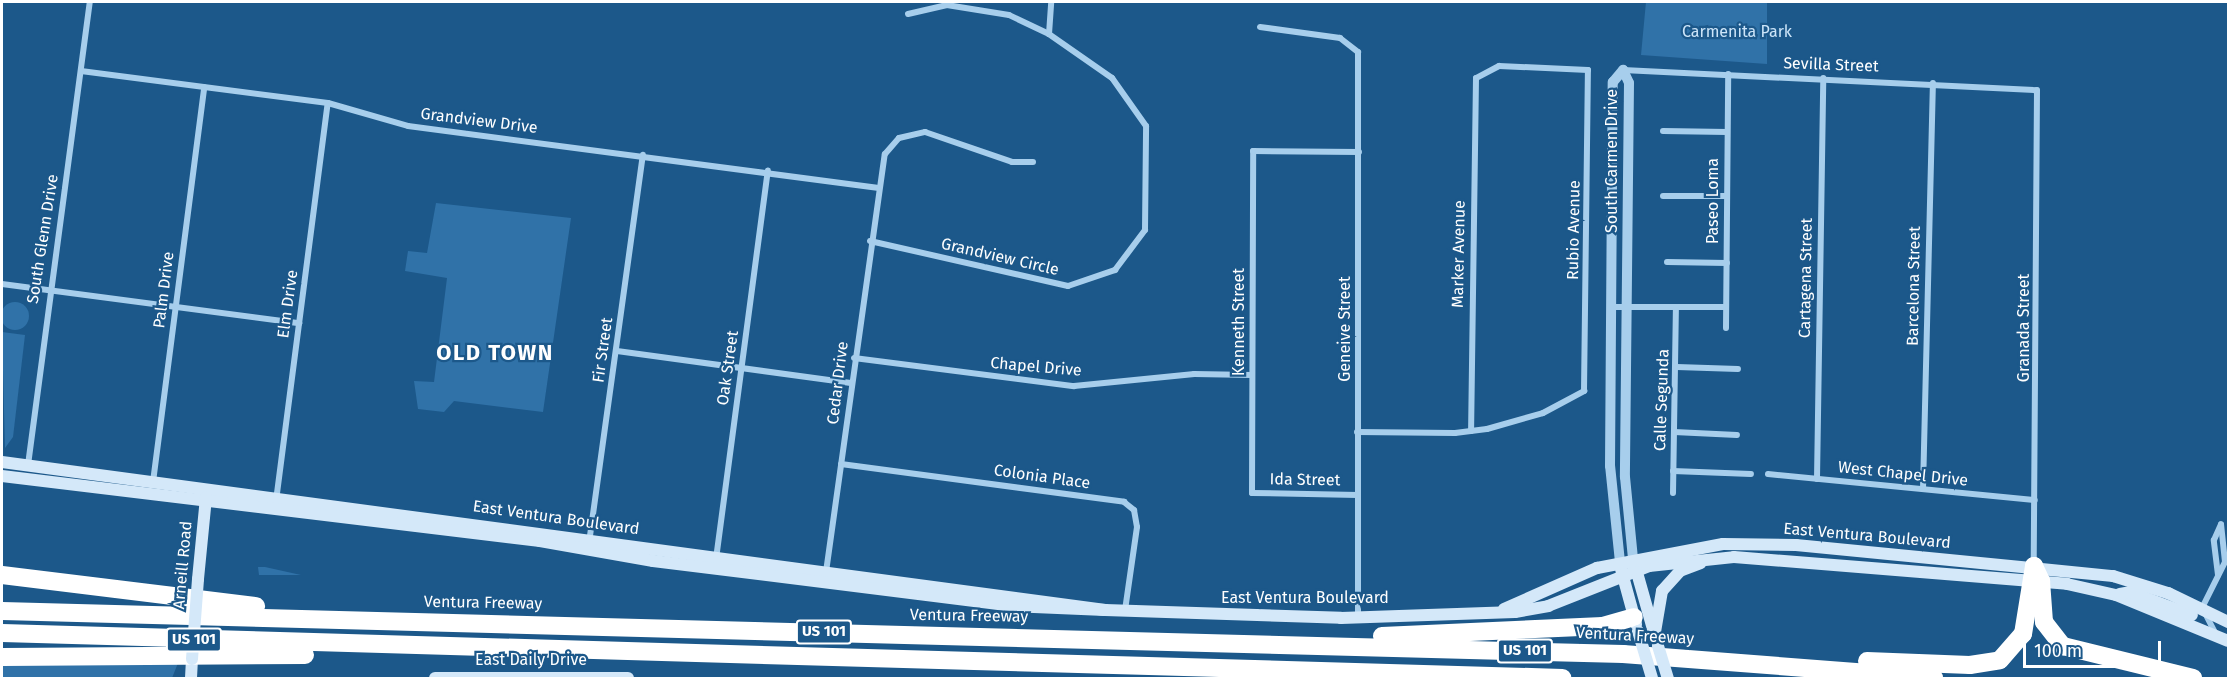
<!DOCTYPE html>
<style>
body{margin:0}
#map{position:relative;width:2230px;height:680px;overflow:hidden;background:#1c588a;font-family:"Fira Sans",sans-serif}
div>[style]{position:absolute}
.green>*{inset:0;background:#3072a8}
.round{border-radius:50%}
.minor>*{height:6px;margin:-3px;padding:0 3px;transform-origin:3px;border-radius:3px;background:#a7ceec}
.tertiary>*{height:10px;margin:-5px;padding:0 5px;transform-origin:5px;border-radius:5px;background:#a7ceec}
.secondary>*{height:12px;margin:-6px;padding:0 6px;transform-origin:6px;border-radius:6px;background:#d4e8f9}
.motorway>*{height:18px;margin:-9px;padding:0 9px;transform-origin:9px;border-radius:9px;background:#fff}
.secondary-bridge>*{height:12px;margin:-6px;padding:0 6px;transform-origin:6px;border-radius:6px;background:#d4e8f9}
span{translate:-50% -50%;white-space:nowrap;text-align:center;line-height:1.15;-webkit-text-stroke:4.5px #1c588a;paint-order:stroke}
.shield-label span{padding:2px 4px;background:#1c588a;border:2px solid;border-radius:4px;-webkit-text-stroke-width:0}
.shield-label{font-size:15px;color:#fff;font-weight:700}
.park-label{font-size:16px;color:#cde5f9}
.street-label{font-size:16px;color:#fff}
.district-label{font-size:22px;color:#fff;font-weight:700;letter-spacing:1.5px}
.frame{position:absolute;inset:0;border:3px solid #fff;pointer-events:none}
.scale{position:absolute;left:2023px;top:641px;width:138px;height:27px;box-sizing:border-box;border:3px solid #fff;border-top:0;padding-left:8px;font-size:18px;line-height:21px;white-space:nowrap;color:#fff;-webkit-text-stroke:4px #1c588a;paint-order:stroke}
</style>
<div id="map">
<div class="green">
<i style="clip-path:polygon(1646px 2px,1767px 2px,1767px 64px,1641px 55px)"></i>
<i style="clip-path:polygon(436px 203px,571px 218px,543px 412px,454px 401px,444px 412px,418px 409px,414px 381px,434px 382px,447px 278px,405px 271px,408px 251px,427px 253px)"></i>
<i class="round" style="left:1px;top:302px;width:28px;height:28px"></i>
<i style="clip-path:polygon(2px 332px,25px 335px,13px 437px,5px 448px)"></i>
<i style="clip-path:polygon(258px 567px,265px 567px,301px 575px,259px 575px)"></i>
<i style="clip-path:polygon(178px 663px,172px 678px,2px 678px,2px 665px)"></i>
</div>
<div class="minor">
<i style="left:1260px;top:27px;width:81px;rotate:7.8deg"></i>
<i style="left:1340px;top:38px;width:23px;rotate:38deg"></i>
<i style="left:1358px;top:52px;width:565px;rotate:90deg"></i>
<i style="left:1049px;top:34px;width:32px;rotate:-86deg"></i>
<i style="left:1623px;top:70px;width:414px;rotate:2.8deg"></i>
<i style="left:2037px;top:90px;width:475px;rotate:90.4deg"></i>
<i style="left:81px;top:71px;width:249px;rotate:7.4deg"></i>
<i style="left:328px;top:103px;width:83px;rotate:16deg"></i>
<i style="left:408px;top:126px;width:473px;rotate:7.5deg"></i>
<i style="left:1663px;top:131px;width:64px;rotate:0.9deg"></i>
<i style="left:1663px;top:196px;width:64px"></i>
<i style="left:870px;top:241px;width:203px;rotate:12.8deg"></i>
<i style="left:1068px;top:286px;width:50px;rotate:-18.8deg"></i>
<i style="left:1115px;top:270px;width:50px;rotate:-53.1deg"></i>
<i style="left:1145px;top:230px;width:104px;rotate:-89.4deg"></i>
<i style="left:1146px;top:126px;width:59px;rotate:-125.3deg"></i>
<i style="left:1112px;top:78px;width:77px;rotate:-145.1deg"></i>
<i style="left:1049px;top:34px;width:44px;rotate:-154.6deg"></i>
<i style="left:1009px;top:15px;width:63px;rotate:-170.8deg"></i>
<i style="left:947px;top:5px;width:40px;rotate:167deg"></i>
<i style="left:1667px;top:262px;width:60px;rotate:1deg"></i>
<i style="left:2px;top:284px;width:300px;rotate:7.5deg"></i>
<i style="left:1611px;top:307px;width:115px"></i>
<i style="left:1726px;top:328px;width:254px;rotate:-89.5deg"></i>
<i style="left:617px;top:351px;width:236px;rotate:7.8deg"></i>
<i style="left:854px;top:358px;width:222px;rotate:7.3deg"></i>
<i style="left:1074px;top:386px;width:121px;rotate:-5.7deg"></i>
<i style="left:1194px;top:374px;width:58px;rotate:1deg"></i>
<i style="left:1677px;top:367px;width:61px;rotate:1.9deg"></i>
<i style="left:1357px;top:432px;width:98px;rotate:0.6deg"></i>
<i style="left:1455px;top:433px;width:32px;rotate:-7deg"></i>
<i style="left:1487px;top:429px;width:58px;rotate:-15.9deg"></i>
<i style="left:1543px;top:413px;width:47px;rotate:-28.2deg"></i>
<i style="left:1584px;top:391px;width:321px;rotate:-89.3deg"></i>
<i style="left:1588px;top:70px;width:89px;rotate:-177.4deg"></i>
<i style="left:1499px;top:66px;width:26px;rotate:152deg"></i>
<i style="left:1476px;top:78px;width:353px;rotate:90.8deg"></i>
<i style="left:1674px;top:432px;width:63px;rotate:2.7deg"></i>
<i style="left:841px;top:464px;width:286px;rotate:7.6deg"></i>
<i style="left:1124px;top:502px;width:13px;rotate:39deg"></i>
<i style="left:1134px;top:510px;width:17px;rotate:80deg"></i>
<i style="left:1137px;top:527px;width:84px;rotate:98.2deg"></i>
<i style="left:28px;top:465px;width:467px;rotate:-82.4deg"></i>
<i style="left:1673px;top:471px;width:78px;rotate:2.2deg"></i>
<i style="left:1768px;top:474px;width:268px;rotate:5.6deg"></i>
<i style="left:1817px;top:479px;width:401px;rotate:-89.1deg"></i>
<i style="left:153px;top:482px;width:398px;rotate:-82.6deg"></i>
<i style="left:1923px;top:489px;width:406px;rotate:-88.6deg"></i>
<i style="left:1673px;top:493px;width:186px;rotate:-89.1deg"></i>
<i style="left:1358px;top:495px;width:106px;rotate:-178.9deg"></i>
<i style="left:1252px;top:493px;width:342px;rotate:-89.8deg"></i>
<i style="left:1253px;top:151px;width:106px;rotate:0.5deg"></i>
<i style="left:276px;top:501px;width:401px;rotate:-82.6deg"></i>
<i style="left:589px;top:543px;width:392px;rotate:-82.1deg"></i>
<i style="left:716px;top:559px;width:392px;rotate:-82.4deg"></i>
<i style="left:826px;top:572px;width:422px;rotate:-82deg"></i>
<i style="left:885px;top:154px;width:21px;rotate:-49deg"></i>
<i style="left:899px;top:138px;width:27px;rotate:-13deg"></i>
<i style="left:925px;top:132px;width:92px;rotate:19deg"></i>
<i style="left:1012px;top:162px;width:21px"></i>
<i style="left:2218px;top:575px;width:35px;rotate:-97deg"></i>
<i style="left:2214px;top:540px;width:17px;rotate:-66deg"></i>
<i style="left:2203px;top:609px;width:25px;rotate:63deg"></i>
<i style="left:2201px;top:610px;width:54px;rotate:-63.4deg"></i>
<i style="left:2225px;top:562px;width:38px;rotate:-96deg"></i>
</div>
<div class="tertiary">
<i style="left:1620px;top:562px;width:97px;rotate:-95.9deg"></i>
<i style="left:1610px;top:466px;width:384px;rotate:-89.6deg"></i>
<i style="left:1613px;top:82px;width:16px;rotate:-50deg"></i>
<i style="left:1623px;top:70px;width:14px;rotate:65deg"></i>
<i style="left:1629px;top:83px;width:394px;rotate:90.6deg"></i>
<i style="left:1625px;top:477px;width:81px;rotate:84.4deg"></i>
</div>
<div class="secondary">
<i style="left:2px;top:462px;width:1113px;rotate:7.64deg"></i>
<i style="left:1105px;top:610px;width:236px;rotate:1.9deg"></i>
<i style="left:1341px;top:618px;width:174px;rotate:-2deg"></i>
<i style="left:1515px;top:612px;width:34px;rotate:-10deg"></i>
<i style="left:1548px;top:606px;width:109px;rotate:-21.6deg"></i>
<i style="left:1649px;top:566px;width:85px;rotate:-6deg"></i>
<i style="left:1734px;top:557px;width:334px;rotate:4.6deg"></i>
<i style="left:2067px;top:584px;width:50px;rotate:12.7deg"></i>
<i style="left:2116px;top:595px;width:121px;rotate:22.3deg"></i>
<i style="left:2px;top:476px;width:542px;rotate:6.89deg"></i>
<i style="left:540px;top:541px;width:115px;rotate:10deg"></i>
<i style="left:653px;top:561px;width:362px;rotate:7.1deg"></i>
<i style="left:1012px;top:606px;width:93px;rotate:2.5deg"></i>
<i style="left:1634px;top:562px;width:70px;rotate:74.2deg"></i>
<i style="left:1621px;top:569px;width:57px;rotate:74.7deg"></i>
<i style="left:198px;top:579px;width:82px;rotate:-84.4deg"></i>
<i style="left:2120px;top:594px;width:10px;rotate:-11deg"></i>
<i style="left:2130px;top:592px;width:66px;rotate:20.4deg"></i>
<i style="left:1504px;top:609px;width:102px;rotate:-23.8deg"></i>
<i style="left:1597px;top:568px;width:128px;rotate:-10.8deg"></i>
<i style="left:1723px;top:544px;width:73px;rotate:0.8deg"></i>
<i style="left:1796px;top:545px;width:319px;rotate:5.6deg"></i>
<i style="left:2113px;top:576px;width:58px;rotate:17.2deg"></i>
<i style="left:2168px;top:593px;width:67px;rotate:25.8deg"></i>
<i style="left:1655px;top:632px;width:42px;rotate:-80.3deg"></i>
<i style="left:1662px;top:591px;width:27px;rotate:-48deg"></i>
<i style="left:1680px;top:571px;width:22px;rotate:-21deg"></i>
<i style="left:191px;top:678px;width:19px;rotate:-87deg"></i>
<i style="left:435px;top:678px;width:193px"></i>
</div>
<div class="motorway">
<i style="left:2034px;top:566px;width:17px;rotate:65deg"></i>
<i style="left:2041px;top:581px;width:41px;rotate:85.8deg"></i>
<i style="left:2044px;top:622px;width:31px;rotate:52deg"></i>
<i style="left:2063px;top:646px;width:134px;rotate:13.8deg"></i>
<i style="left:2px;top:575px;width:256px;rotate:7deg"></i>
<i style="left:2px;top:611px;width:1622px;rotate:1.52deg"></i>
<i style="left:1623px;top:654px;width:312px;rotate:4.4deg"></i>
<i style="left:2px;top:633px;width:1561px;rotate:1.65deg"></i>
<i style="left:1382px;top:636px;width:221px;rotate:-2.6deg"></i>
<i style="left:1603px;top:626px;width:32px;rotate:-16deg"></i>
<i style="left:2px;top:657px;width:303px;rotate:-0.4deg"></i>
<i style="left:1867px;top:661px;width:103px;rotate:2.2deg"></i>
<i style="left:1970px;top:665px;width:30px;rotate:-9deg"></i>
<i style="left:2000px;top:660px;width:35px;rotate:-49deg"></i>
<i style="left:2023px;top:634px;width:69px;rotate:-80.8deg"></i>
</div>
<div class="secondary-bridge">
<i style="left:1638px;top:631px;width:49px;rotate:73.4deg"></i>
<i style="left:1658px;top:646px;width:34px;rotate:73deg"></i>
<i style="left:192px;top:659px;width:80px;rotate:-85.7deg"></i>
</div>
<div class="shield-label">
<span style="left:824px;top:632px">US 101</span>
<span style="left:194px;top:640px">US 101</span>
<span style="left:1525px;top:651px">US 101</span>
</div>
<div class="park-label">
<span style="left:1737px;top:32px">Carmenita Park</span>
</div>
<div class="street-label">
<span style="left:1831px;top:65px;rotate:2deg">Sevilla Street</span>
<span style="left:479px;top:121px;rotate:7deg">Grandview Drive</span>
<span style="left:1612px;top:161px;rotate:-90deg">South Carmen Drive</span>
<span style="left:1713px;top:201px;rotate:-90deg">Paseo Loma</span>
<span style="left:1574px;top:230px;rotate:-89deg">Rubio Avenue</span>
<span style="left:43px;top:239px;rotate:-81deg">South Glenn Drive</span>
<span style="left:1459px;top:254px;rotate:-89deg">Marker Avenue</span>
<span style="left:1000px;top:257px;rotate:13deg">Grandview Circle</span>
<span style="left:1806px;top:278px;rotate:-89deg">Cartagena Street</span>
<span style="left:1914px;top:286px;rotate:-89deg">Barcelona Street</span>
<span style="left:164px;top:290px;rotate:-83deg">Palm Drive</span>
<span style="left:288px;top:304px;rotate:-82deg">Elm Drive</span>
<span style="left:1239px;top:322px;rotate:-90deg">Kenneth Street</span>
<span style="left:2024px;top:328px;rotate:-90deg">Granada Street</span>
<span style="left:1345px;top:329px;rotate:-90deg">Geneive Street</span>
<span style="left:603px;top:350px;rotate:-82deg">Fir Street</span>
<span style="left:1036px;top:367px;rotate:5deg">Chapel Drive</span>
<span style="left:728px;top:368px;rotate:-82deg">Oak Street</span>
<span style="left:838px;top:383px;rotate:-83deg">Cedar Drive</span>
<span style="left:1662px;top:400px;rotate:-88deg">Calle Segunda</span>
<span style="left:1903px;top:474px;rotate:6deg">West Chapel Drive</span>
<span style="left:1042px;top:477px;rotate:8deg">Colonia Place</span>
<span style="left:1305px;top:480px;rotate:1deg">Ida Street</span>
<span style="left:556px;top:518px;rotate:8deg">East Ventura Boulevard</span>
<span style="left:1867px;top:536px;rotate:5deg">East Ventura Boulevard</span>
<span style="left:183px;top:565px;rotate:-85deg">Arneill Road</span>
<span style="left:1305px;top:598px">East Ventura Boulevard</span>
<span style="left:483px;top:603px;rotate:1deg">Ventura Freeway</span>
<span style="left:969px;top:616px;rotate:1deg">Ventura Freeway</span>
<span style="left:1635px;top:636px;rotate:3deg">Ventura Freeway</span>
<span style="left:531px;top:660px">East Daily Drive</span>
</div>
<div class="district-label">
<span style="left:495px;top:353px">OLD TOWN</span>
</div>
<div class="frame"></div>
<div class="scale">100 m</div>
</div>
